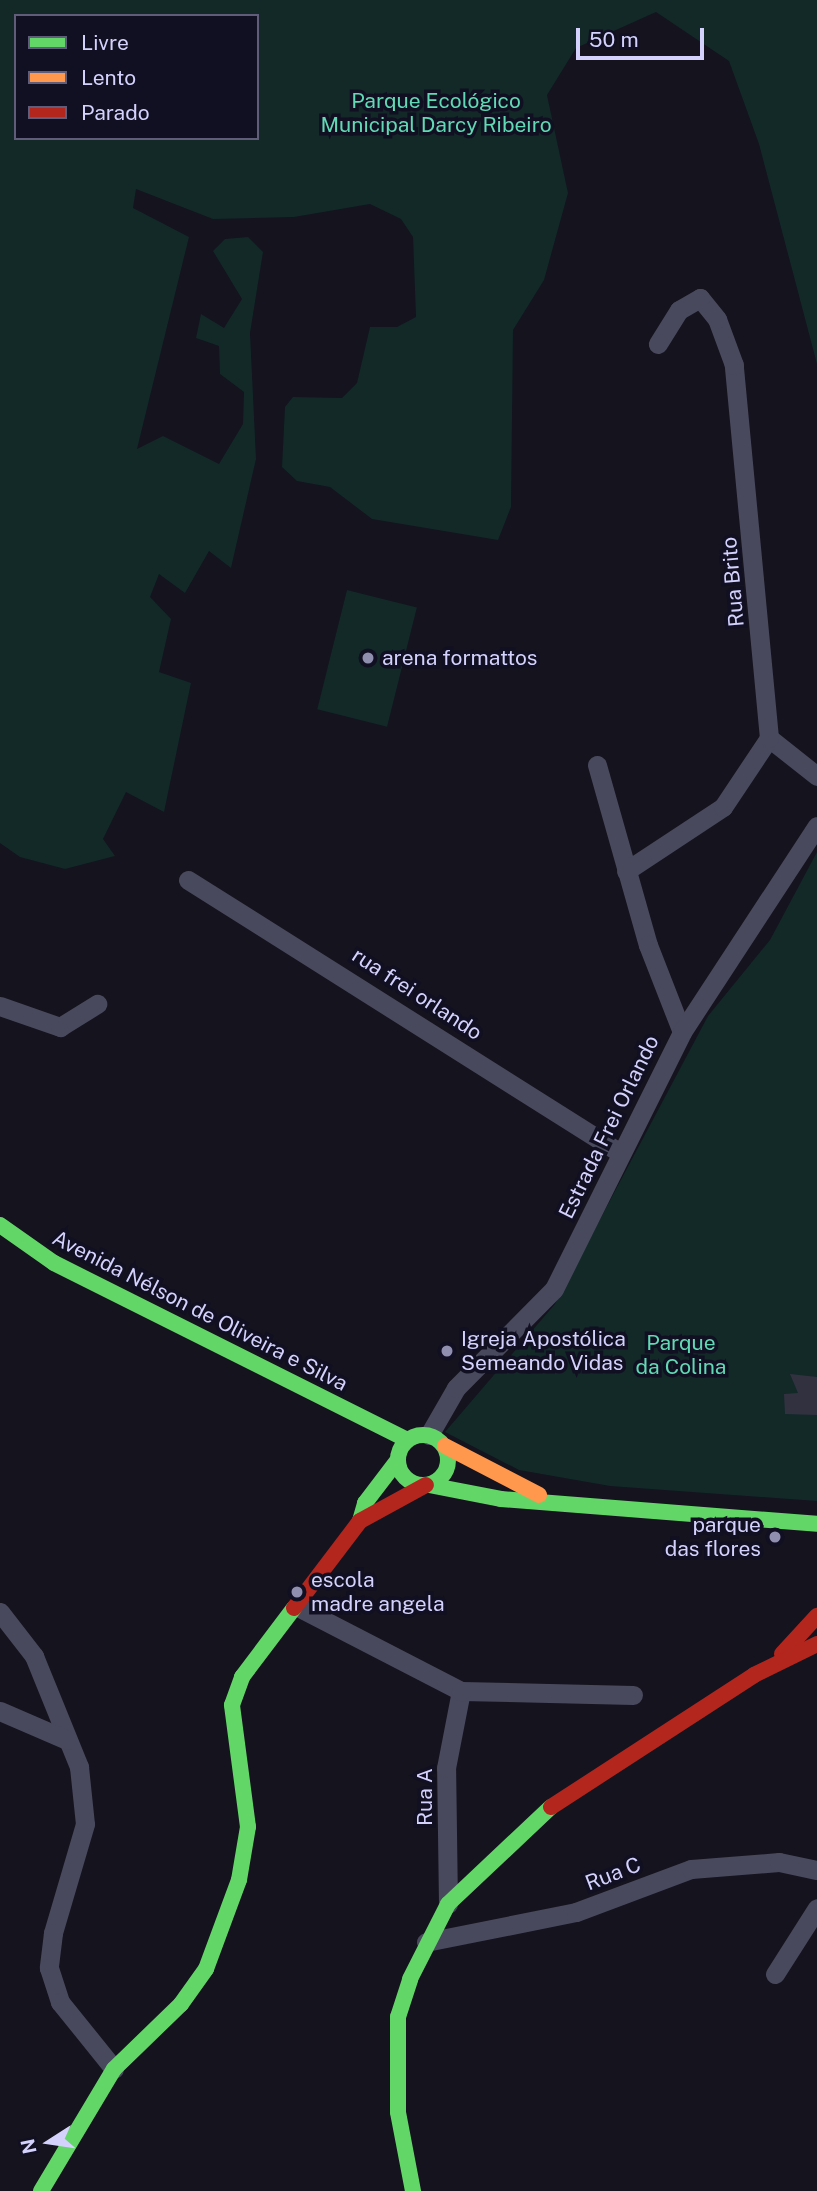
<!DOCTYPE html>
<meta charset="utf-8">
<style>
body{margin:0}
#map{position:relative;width:817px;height:2191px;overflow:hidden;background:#14131e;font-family:"Public Sans",sans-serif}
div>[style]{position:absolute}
.green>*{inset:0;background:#122928;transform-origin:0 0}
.building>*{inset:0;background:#323140}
.street>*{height:19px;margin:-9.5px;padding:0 9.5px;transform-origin:9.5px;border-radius:9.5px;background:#49495e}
.fast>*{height:16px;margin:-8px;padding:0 8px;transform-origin:8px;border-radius:8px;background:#63d668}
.fast>.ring{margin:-8px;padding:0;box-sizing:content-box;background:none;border:16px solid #63d668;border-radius:50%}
.slow>*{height:16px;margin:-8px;padding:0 8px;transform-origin:8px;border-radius:8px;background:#ff974d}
.jam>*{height:16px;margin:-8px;padding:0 8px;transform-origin:8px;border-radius:8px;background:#b3261e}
.dots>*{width:19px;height:19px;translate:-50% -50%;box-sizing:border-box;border:4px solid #110f22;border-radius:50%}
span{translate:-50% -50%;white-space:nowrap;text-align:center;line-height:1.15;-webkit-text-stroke:7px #110f22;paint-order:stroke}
.park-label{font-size:21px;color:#61d9b4}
.street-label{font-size:21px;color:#d4d2fd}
.poi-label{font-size:21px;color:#d4d2fd}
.left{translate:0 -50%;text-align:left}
.right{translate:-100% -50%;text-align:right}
.legend{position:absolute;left:14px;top:14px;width:245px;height:126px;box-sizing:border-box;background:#110f22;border:2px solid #5f5d7a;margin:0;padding:9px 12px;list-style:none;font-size:21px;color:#d4d2fd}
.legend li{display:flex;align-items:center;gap:14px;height:35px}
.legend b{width:35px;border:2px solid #5f5d7a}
.north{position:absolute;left:14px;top:2107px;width:70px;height:70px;-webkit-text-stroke:5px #110f22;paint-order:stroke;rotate:258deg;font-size:19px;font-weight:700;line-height:28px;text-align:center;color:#d4d2fd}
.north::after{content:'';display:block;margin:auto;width:24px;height:32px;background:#d4d2fd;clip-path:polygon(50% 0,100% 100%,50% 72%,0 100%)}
.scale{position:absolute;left:576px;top:28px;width:128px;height:32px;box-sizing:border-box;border:4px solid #d4d2fd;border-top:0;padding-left:9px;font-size:21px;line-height:24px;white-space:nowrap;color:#d4d2fd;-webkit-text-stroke:5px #110f22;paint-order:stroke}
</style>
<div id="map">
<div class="green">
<i style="clip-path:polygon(evenodd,0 0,817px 0,817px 364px,759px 144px,729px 61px,656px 12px,576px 48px,547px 95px,568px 193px,544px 280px,513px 330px,511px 507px,498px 540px,372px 519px,330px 487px,297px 481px,282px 467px,285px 407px,293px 397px,342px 398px,357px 383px,370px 327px,397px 327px,416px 317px,413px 237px,401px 219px,370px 204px,294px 217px,213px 219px,136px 189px,133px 208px,189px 237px,137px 449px,163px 436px,219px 464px,243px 424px,244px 392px,220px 374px,219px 346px,196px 338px,201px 314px,224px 328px,242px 299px,213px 251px,225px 239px,248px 237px,263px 252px,250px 333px,256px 459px,231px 568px,209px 551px,185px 593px,159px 574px,150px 597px,171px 619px,159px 672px,191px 683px,164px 812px,126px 792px,103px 839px,115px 856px,65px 869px,20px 857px,0 843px,0 0,16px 16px,257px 16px,257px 138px,16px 138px,16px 16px)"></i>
<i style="left:347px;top:590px;width:72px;height:123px;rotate:14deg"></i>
<i style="clip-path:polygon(817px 852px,817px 1501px,610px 1486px,519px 1470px,445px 1432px,555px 1304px,708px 1016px,770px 940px)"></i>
</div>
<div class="building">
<i style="clip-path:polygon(790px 1374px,817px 1377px,817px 1415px,785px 1414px,784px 1394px,798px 1393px)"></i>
</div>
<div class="street">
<i style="left:769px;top:738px;width:61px;rotate:38.4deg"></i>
<i style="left:597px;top:765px;width:187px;rotate:74.2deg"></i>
<i style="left:648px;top:945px;width:93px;rotate:68.7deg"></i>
<i style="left:626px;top:871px;width:116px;rotate:-33.4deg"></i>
<i style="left:723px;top:807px;width:83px;rotate:-56.3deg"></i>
<i style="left:769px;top:738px;width:375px;rotate:-95.4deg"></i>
<i style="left:734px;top:365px;width:49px;rotate:-110.3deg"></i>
<i style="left:717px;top:319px;width:27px;rotate:-129deg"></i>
<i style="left:700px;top:298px;width:24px;rotate:150deg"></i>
<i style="left:679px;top:310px;width:40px;rotate:122deg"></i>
<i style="left:188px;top:880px;width:510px;rotate:32.26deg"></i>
<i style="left:0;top:1006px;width:64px;rotate:19.3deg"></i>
<i style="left:60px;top:1027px;width:44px;rotate:-31.9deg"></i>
<i style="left:429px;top:1435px;width:54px;rotate:-60.1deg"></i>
<i style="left:456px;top:1388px;width:139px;rotate:-45.3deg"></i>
<i style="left:554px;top:1289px;width:287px;rotate:-63.5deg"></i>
<i style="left:682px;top:1032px;width:246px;rotate:-56.8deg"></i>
<i style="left:300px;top:1608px;width:181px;rotate:27.3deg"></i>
<i style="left:0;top:1612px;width:56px;rotate:52.3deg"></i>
<i style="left:34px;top:1656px;width:120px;rotate:67.9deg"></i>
<i style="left:79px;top:1767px;width:57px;rotate:84deg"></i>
<i style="left:85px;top:1824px;width:114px;rotate:106.4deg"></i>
<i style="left:53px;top:1933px;width:35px;rotate:97deg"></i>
<i style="left:49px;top:1968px;width:36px;rotate:72deg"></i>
<i style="left:60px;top:2002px;width:86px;rotate:51.1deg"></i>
<i style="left:0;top:1711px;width:73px;rotate:23.4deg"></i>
<i style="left:448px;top:1904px;width:136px;rotate:-90.8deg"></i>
<i style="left:446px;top:1768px;width:78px;rotate:-79deg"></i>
<i style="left:461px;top:1691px;width:172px;rotate:1.3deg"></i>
<i style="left:426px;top:1942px;width:153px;rotate:-11.3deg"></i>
<i style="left:576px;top:1912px;width:123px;rotate:-20.5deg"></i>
<i style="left:691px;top:1869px;width:88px;rotate:-4.5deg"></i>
<i style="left:779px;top:1862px;width:39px;rotate:12deg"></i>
<i style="left:775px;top:1974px;width:78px;rotate:-57.5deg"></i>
</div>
<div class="fast">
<i style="left:0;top:1225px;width:66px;rotate:35.1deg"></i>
<i style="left:54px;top:1263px;width:395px;rotate:26.6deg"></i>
<i class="ring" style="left:398px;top:1435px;width:34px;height:34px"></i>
<i style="left:429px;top:1485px;width:73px;rotate:11deg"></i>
<i style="left:501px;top:1499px;width:317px;rotate:4.5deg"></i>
<i style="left:360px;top:1521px;width:19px;rotate:-74deg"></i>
<i style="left:365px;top:1503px;width:53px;rotate:-52.7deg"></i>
<i style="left:41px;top:2191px;width:142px;rotate:-59.1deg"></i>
<i style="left:114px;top:2069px;width:93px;rotate:-44.1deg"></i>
<i style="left:181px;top:2004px;width:43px;rotate:-54.5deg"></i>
<i style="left:206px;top:1969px;width:95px;rotate:-69.7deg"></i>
<i style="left:239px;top:1880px;width:54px;rotate:-80.4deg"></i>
<i style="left:248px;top:1827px;width:123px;rotate:-97.5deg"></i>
<i style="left:232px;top:1705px;width:30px;rotate:-70deg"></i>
<i style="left:242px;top:1677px;width:86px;rotate:-53deg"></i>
<i style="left:413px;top:2191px;width:80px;rotate:-100.8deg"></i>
<i style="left:398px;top:2112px;width:95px;rotate:-90deg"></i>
<i style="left:398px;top:2017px;width:40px;rotate:-72deg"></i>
<i style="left:410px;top:1979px;width:84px;rotate:-63.1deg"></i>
<i style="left:448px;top:1904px;width:141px;rotate:-43.3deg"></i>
</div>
<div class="slow">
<i style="left:445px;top:1446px;width:106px;rotate:27.5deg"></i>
</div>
<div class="jam">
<i style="left:294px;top:1608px;width:109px;rotate:-52.8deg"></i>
<i style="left:360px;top:1521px;width:75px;rotate:-28.6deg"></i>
<i style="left:782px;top:1654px;width:52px;rotate:-47.4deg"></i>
<i style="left:551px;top:1807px;width:242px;rotate:-33deg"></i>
<i style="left:754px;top:1675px;width:70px;rotate:-26.2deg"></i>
</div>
<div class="dots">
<i style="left:368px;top:658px;background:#918faf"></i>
<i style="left:447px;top:1351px;background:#918faf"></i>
<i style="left:775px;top:1537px;background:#918faf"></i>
<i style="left:297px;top:1592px;background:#918faf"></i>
</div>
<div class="park-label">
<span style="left:436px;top:113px">Parque Ecológico<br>Municipal Darcy Ribeiro</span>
<span style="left:681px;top:1355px">Parque<br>da Colina</span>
</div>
<div class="street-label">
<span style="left:733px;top:582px;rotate:-95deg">Rua Brito</span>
<span style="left:417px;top:994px;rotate:33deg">rua frei orlando</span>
<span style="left:609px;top:1127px;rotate:-64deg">Estrada Frei Orlando</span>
<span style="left:200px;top:1311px;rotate:27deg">Avenida Nélson de Oliveira e Silva</span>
<span style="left:425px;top:1797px;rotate:-90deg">Rua A</span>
<span style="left:613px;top:1874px;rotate:-21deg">Rua C</span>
</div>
<div class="poi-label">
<span class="left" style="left:382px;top:658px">arena formattos</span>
<span class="left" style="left:461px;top:1351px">Igreja Apostólica<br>Semeando Vidas</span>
<span class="right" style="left:761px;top:1537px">parque<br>das flores</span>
<span class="left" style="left:311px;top:1592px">escola<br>madre angela</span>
</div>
<ul class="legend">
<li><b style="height:9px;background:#63d668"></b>Livre</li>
<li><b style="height:9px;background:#ff974d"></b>Lento</li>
<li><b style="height:9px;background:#b3261e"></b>Parado</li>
</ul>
<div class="north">N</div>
<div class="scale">50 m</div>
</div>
